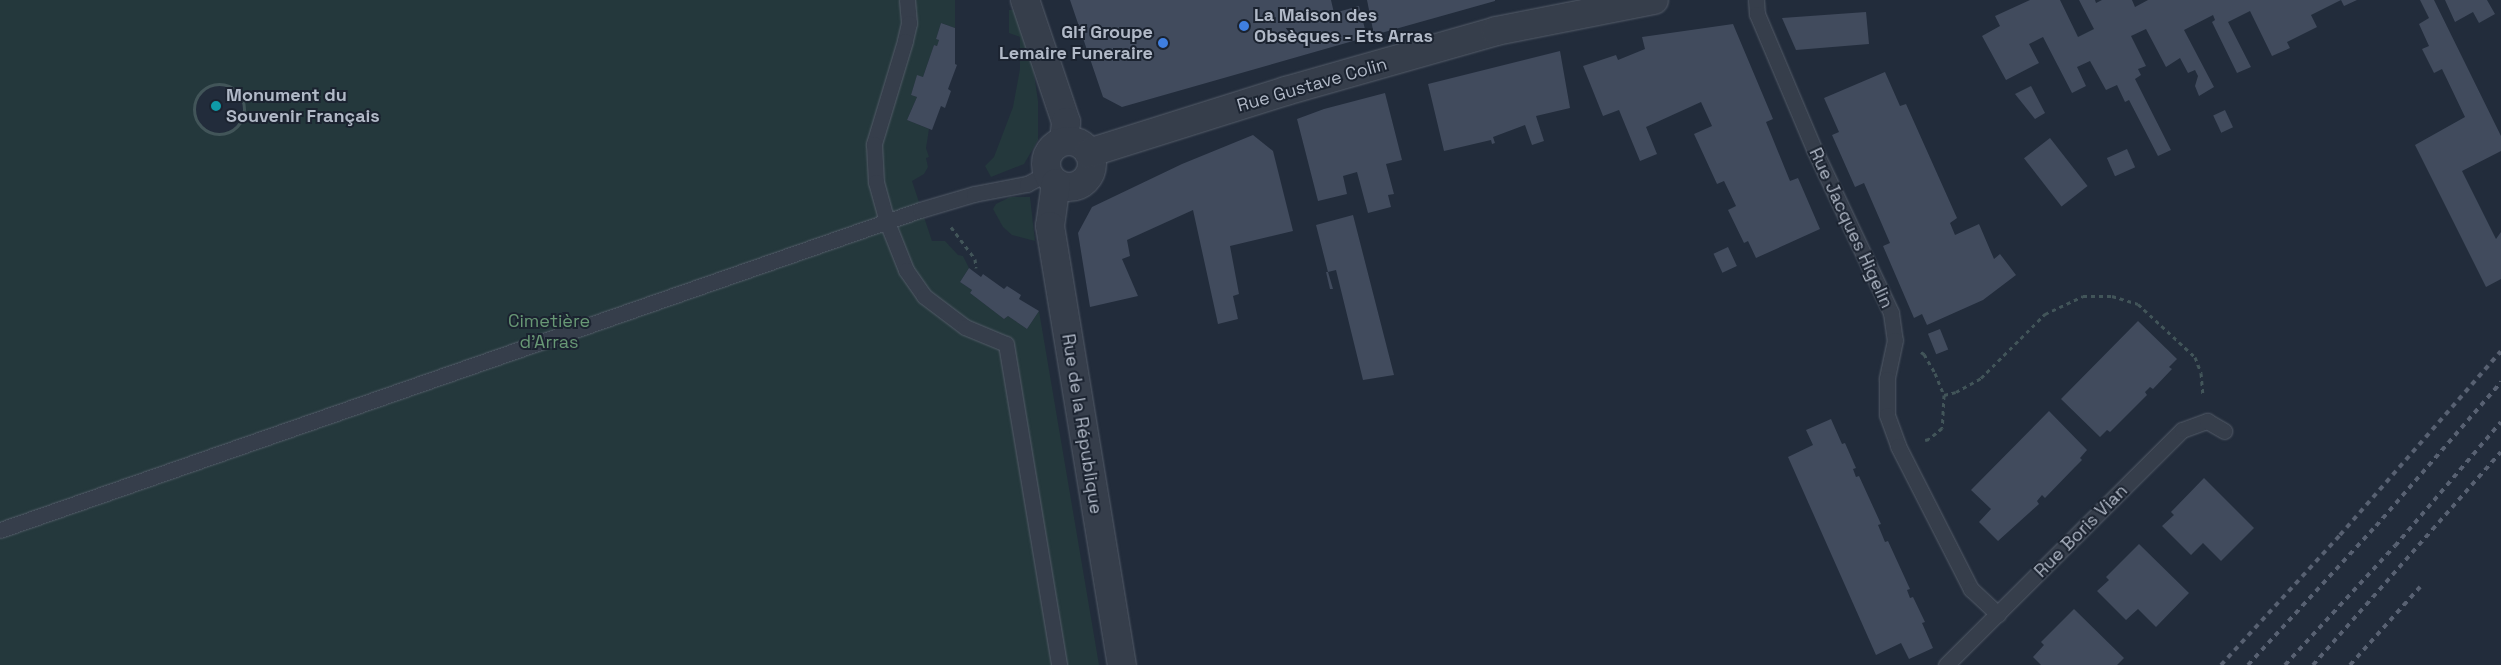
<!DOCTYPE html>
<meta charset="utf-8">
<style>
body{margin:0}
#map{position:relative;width:2501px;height:665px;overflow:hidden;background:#222c3b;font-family:"Space Grotesk",sans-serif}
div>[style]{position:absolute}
.green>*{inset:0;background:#24383c}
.building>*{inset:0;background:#414b5d;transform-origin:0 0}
.path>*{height:3px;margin-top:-1.5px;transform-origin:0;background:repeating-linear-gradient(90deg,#425559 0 4px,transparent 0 8px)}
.path>.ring{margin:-1.5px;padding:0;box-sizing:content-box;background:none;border:3px solid #425559;border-radius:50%}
.roads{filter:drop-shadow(0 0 1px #545c69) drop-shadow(0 0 1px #545c69)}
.service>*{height:15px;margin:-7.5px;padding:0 7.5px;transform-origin:7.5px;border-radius:7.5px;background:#363e4b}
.minor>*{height:28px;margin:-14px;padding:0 14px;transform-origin:14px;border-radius:14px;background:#363e4b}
.minor>.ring{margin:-14px;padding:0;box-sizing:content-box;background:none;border:28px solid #363e4b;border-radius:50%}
.rail>*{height:4px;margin-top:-2px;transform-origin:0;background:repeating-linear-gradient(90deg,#586172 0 5px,transparent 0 10px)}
.dots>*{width:14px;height:14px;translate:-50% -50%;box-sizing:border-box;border:2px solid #1b2330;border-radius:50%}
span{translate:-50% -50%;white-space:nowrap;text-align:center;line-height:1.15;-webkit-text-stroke:4px #1b2330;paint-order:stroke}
.poi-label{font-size:18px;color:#b1b9c7;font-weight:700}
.left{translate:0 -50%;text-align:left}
.right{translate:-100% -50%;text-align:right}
.street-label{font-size:18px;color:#b1b9c7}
.park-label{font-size:18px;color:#689875}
</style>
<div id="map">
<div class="green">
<i style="clip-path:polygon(evenodd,0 0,955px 0,955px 28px,941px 23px,936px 39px,939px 40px,937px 46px,934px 45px,923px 77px,917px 76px,911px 95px,917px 97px,907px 120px,929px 129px,926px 148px,929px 157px,926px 158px,928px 167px,924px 174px,912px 181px,932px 241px,945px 241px,958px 255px,963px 256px,969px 268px,960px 282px,972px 290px,970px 293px,1004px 319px,1008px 316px,1027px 329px,1039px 311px,1099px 665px,0 665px,0 0,221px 84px,231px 87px,239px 92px,243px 102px,245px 111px,237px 128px,220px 134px,210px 132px,202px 127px,196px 119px,194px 109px,196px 99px,202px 91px,211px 85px,221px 84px)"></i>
<i style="clip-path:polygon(1009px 10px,1016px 10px,1031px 52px,1038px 101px,1038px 140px,1024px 164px,991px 177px,985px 166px,994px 157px,1013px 107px,1020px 69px,1020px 37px,1009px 33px)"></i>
<i style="clip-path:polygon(1010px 197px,1030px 197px,1035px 241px,1012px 235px,1003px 227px,993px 209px,996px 204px)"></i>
</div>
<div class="building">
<i style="clip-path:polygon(1070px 0,1331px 0,1334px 13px,1359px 6px,1367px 37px,1122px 107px,1103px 97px)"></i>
<i style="clip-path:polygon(1367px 0,1495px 0,1495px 1px,1374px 35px)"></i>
<i style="clip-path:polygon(2030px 0,2060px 0,2078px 37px,2094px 29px,2079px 0,2095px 0,2096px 3px,2102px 0,2132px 0,2135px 7px,2148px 0,2357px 0,2344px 6px,2341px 0,2311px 15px,2317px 27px,2287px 42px,2290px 48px,2272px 56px,2250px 11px,2228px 22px,2251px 67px,2237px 73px,2212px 22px,2215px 20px,2213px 15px,2184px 30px,2214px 87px,2199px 96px,2195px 86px,2198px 76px,2195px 70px,2188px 73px,2180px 58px,2166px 67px,2146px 29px,2131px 36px,2146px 66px,2138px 69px,2141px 75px,2135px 79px,2171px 150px,2158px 156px,2129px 100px,2125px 102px,2117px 85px,2106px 90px,2090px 61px,2077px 67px,2086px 86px,2072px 93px,2043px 37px,2029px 44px,2039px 63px,2006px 80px,1982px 36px,2000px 26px,1995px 16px)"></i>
<i style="clip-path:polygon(2420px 0,2434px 0,2501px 136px,2501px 151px,2462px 171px,2496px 239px,2501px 232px,2501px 279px,2486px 287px,2415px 145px,2465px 117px,2442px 69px,2434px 73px,2422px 49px,2429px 46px,2419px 24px,2429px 18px)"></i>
<i style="clip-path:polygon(2445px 0,2487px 0,2495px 14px,2479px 23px,2473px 12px,2455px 22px)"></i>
<i style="clip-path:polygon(1866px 12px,1869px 44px,1796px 50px,1782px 18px)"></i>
<i style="clip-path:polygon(941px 23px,955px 28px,955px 64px,957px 65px,948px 89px,951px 91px,945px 108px,941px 106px,932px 130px,907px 120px,917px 97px,911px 95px,917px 75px,923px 77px,934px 45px,937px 46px,939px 40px,936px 39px)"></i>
<i style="clip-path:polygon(1733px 24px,1773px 119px,1766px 122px,1790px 181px,1798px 178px,1820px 229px,1756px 258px,1748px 241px,1744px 243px,1728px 210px,1736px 206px,1724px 181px,1717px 184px,1694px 134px,1712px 126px,1701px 102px,1646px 127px,1657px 154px,1640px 161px,1619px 110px,1603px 116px,1583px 66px,1616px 55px,1618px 60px,1645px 49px,1642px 37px)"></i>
<i style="clip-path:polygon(1560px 51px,1570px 108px,1536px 116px,1544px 141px,1532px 145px,1525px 125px,1493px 137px,1495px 143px,1492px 144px,1491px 140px,1444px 151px,1428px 84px)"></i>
<i style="clip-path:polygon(1885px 72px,1900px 106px,1906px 104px,1957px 218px,1950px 223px,1955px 235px,1979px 224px,1994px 259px,2000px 254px,2016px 275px,1983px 300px,1927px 325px,1922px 314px,1914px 318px,1883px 246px,1890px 243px,1864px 183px,1855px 187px,1832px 135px,1839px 132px,1824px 98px)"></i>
<i style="clip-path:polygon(2031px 86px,2045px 113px,2035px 119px,2015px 94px)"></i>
<i style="clip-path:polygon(1385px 93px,1402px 160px,1386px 164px,1394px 194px,1388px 195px,1391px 207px,1368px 213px,1357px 172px,1343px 176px,1347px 194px,1318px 201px,1297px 119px,1324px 109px)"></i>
<i style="left:2225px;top:110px;width:19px;height:13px;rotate:65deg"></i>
<i style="clip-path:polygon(1253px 135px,1273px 151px,1293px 231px,1230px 246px,1239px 294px,1233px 296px,1238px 319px,1218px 324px,1193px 210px,1127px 240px,1130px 256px,1122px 259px,1138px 296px,1090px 307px,1078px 233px,1092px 207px,1182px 164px)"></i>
<i style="left:2050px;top:138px;width:61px;height:33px;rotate:52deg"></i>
<i style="left:2127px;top:149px;width:20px;height:22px;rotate:66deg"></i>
<i style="clip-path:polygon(1353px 215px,1394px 375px,1363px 380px,1336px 270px,1328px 272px,1316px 225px)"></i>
<i style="left:1728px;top:247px;width:21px;height:16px;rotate:65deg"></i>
<i style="clip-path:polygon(969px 268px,981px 277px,983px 274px,1004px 289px,1007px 286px,1021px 295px,1019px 299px,1039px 311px,1027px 329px,1008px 316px,1004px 319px,970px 293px,972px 290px,960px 282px)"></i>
<i style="clip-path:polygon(1326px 272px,1328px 272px,1333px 289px,1330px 289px)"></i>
<i style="clip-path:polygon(2138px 321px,2177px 359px,2169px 367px,2172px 369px,2153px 389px,2150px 387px,2145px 392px,2147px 395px,2110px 432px,2107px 430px,2100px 437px,2061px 399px)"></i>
<i style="left:1940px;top:329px;width:22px;height:13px;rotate:68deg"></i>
<i style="clip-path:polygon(2049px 411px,2087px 450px,2080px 458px,2082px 460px,2075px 467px,2045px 498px,2042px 495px,2037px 501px,2039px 504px,1998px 541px,1979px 522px,1991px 509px,1971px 490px)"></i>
<i style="clip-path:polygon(1831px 419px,1842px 444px,1845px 443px,1856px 468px,1853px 469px,1856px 477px,1859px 476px,1881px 524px,1878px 525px,1885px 542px,1888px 541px,1910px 589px,1907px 590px,1910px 598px,1913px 597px,1925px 622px,1922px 623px,1933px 648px,1909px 659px,1901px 643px,1876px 655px,1788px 457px,1813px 445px,1806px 430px)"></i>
<i style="clip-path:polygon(2204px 478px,2254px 528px,2221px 561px,2203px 543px,2191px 555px,2162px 526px,2174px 515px,2171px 512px)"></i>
<i style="clip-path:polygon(2139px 544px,2189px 593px,2156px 627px,2138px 609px,2126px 620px,2097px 591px,2109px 580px,2106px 577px)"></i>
<i style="clip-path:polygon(2074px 609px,2124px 658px,2117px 665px,2041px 665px,2033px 657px,2044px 645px,2041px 642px)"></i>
</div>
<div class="path">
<i class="ring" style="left:194px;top:84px;width:47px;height:47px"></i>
<i style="left:951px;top:227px;width:40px;rotate:53deg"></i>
<i style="left:975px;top:259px;width:9px;rotate:84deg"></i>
<i style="left:1921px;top:352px;width:4px;rotate:34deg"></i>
<i style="left:1924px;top:354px;width:22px;rotate:60deg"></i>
<i style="left:1935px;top:373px;width:24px;rotate:68deg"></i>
<i style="left:1944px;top:395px;width:33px;rotate:93deg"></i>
<i style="left:1942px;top:428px;width:17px;rotate:140deg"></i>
<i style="left:1929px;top:439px;width:4px;rotate:166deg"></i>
<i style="left:1944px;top:395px;width:12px;rotate:-14deg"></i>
<i style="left:1956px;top:392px;width:29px;rotate:-29deg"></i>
<i style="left:1981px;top:378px;width:91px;rotate:-45deg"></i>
<i style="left:2045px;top:314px;width:42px;rotate:-25.3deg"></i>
<i style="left:2083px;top:296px;width:29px"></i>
<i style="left:2112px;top:296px;width:27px;rotate:17deg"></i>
<i style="left:2138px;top:304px;width:78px;rotate:42.9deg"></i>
<i style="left:2195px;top:357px;width:17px;rotate:69deg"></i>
<i style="left:2201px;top:373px;width:22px;rotate:85deg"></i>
</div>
<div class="roads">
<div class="service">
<i style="left:907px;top:0;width:23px;rotate:85deg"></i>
<i style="left:909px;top:23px;width:18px;rotate:103deg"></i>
<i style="left:905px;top:41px;width:108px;rotate:106.8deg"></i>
<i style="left:874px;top:144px;width:38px;rotate:87deg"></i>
<i style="left:876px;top:182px;width:41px;rotate:74.6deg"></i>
<i style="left:887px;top:222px;width:52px;rotate:68.4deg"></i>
<i style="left:906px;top:270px;width:32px;rotate:55deg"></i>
<i style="left:924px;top:296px;width:51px;rotate:37.1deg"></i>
<i style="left:965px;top:327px;width:44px;rotate:22.5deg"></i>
<i style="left:1006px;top:344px;width:325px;rotate:80.6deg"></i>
<i style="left:1756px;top:0;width:14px;rotate:86deg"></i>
<i style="left:1757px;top:14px;width:147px;rotate:67.1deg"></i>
<i style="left:1814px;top:149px;width:181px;rotate:64.8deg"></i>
<i style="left:1891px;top:313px;width:27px;rotate:82deg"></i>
<i style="left:1895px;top:340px;width:40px;rotate:102deg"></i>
<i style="left:1887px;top:379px;width:36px;rotate:90deg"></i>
<i style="left:1887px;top:415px;width:33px;rotate:70deg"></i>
<i style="left:1898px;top:446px;width:161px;rotate:63deg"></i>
<i style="left:1971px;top:589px;width:37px;rotate:43deg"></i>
<i style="left:0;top:530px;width:974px;rotate:-19.18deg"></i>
<i style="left:920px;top:210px;width:56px;rotate:-16.5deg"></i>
<i style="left:974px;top:194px;width:54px;rotate:-10.7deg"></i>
<i style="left:1027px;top:184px;width:24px;rotate:-28deg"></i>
<i style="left:1946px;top:665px;width:333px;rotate:-44.9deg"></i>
<i style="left:2182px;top:430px;width:27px;rotate:-20deg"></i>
<i style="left:2207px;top:421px;width:20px;rotate:30deg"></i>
</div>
<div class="minor">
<i style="left:1025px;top:0;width:129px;rotate:71.4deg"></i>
<i style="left:1066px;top:122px;width:19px;rotate:96deg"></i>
<i class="ring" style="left:1046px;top:141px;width:18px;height:18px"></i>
<i style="left:1089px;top:153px;width:207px;rotate:-17.5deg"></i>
<i style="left:1286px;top:91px;width:218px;rotate:-15.9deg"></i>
<i style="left:1496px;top:31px;width:161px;rotate:-11.1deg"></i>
<i style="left:1056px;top:183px;width:43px;rotate:97.9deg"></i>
<i style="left:1050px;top:226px;width:445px;rotate:80.7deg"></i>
</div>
</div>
<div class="rail">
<i style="left:2221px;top:665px;width:176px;rotate:-47.5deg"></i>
<i style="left:2340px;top:535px;width:244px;rotate:-48.8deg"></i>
<i style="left:2248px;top:665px;width:189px;rotate:-47.4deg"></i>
<i style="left:2376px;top:526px;width:191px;rotate:-49deg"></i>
<i style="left:2285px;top:665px;width:162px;rotate:-47.3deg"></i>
<i style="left:2395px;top:546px;width:163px;rotate:-49.5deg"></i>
<i style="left:2313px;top:665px;width:284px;rotate:-48.6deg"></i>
<i style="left:2350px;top:665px;width:105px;rotate:-48.1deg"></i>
</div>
<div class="dots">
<i style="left:1244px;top:26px;background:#3f7fe0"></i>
<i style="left:1163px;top:43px;background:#3f7fe0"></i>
<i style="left:216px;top:106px;background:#0f9aa8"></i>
</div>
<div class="poi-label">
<span class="left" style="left:1254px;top:26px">La Maison des<br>Obsèques - Ets Arras</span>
<span class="right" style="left:1153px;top:43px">Glf Groupe<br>Lemaire Funeraire</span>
<span class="left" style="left:226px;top:106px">Monument du<br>Souvenir Français</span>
</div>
<div class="street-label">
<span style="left:1312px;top:85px;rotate:-16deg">Rue Gustave Colin</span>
<span style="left:1851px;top:228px;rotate:65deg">Rue Jacques Higelin</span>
<span style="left:1082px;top:424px;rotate:81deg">Rue de la République</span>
<span style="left:2081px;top:531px;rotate:-45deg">Rue Boris Vian</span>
</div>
<div class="park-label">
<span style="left:549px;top:332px">Cimetière<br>d'Arras</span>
</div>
</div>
